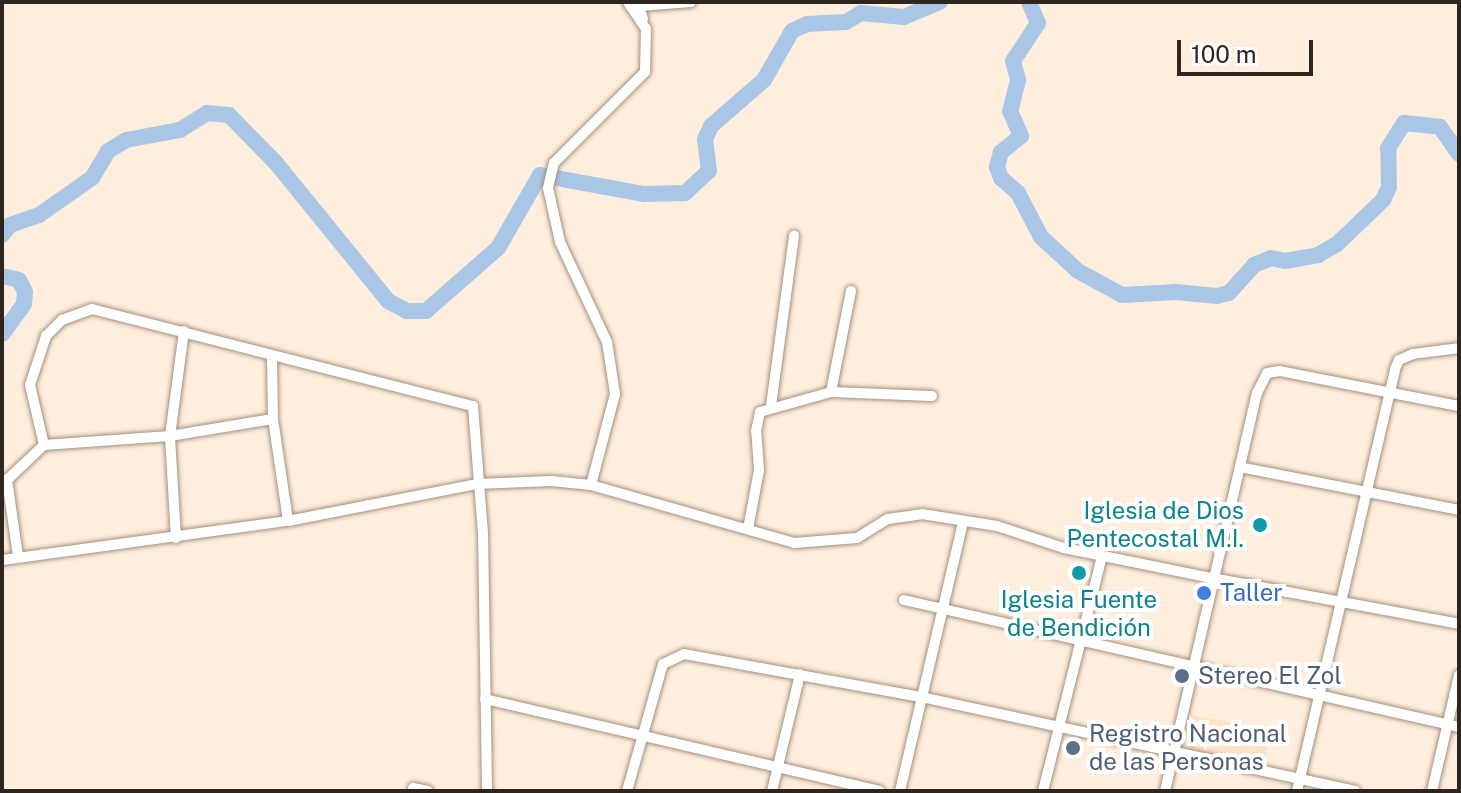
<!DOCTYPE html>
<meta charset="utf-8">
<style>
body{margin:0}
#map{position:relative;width:1461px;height:793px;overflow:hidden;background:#ffeede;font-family:"Public Sans",sans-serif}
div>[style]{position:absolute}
.built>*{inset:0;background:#fde2ca;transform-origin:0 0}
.river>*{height:16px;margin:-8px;padding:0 8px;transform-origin:8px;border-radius:8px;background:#aac6e6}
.roads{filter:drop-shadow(0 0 2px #a4907f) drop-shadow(0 0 2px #a4907f)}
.street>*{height:10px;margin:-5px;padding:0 5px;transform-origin:5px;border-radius:5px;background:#fff}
.dots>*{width:22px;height:22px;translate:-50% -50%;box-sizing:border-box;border:4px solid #fff;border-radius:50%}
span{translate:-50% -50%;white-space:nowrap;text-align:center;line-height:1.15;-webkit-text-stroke:8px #fff;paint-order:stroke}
.culture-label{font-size:24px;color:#0d838f}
.right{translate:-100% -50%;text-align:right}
.shop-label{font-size:24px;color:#366cbe}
.left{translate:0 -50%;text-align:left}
.service-label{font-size:24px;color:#4e5e75}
.frame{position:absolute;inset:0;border:4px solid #2d251e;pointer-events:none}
.scale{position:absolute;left:1177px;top:40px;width:136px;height:36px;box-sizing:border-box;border:4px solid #2d251e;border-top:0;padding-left:10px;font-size:24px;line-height:28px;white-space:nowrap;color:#2d251e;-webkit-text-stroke:6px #fff;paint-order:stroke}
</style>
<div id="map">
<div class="built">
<i style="left:1187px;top:714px;width:85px;height:39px;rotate:11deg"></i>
</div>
<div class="river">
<i style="left:1029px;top:2px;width:23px;rotate:67deg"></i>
<i style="left:1038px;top:23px;width:45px;rotate:123.3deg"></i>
<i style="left:1013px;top:61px;width:20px;rotate:75deg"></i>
<i style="left:1018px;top:80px;width:32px;rotate:104deg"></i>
<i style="left:1010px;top:111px;width:27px;rotate:66deg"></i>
<i style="left:1021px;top:136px;width:26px;rotate:141deg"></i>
<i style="left:1001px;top:152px;width:16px;rotate:105deg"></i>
<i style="left:997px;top:167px;width:12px;rotate:70deg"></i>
<i style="left:1001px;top:178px;width:23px;rotate:41deg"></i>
<i style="left:1018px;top:193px;width:50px;rotate:62.4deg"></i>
<i style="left:1041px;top:237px;width:50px;rotate:42.6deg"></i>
<i style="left:1078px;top:271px;width:50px;rotate:28.6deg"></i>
<i style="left:1122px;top:295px;width:54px;rotate:-3.2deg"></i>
<i style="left:1176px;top:292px;width:41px;rotate:5.6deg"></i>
<i style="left:1217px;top:296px;width:12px;rotate:-14deg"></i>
<i style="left:1229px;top:293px;width:38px;rotate:-48deg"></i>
<i style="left:1254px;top:265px;width:18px;rotate:-22deg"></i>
<i style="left:1271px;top:258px;width:14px;rotate:12deg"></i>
<i style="left:1285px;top:261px;width:34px;rotate:-10deg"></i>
<i style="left:1318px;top:255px;width:22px;rotate:-30deg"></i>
<i style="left:1337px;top:244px;width:64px;rotate:-43.7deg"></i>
<i style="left:1383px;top:200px;width:14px;rotate:-65deg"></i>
<i style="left:1389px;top:187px;width:39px;rotate:-91deg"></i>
<i style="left:1388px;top:148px;width:30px;rotate:-57deg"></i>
<i style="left:1404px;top:123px;width:36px;rotate:6deg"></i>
<i style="left:1440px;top:127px;width:33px;rotate:55deg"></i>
<i style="left:2px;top:235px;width:13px;rotate:-51deg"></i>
<i style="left:10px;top:225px;width:31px;rotate:-19deg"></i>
<i style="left:39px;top:215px;width:65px;rotate:-34.9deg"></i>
<i style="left:92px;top:178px;width:31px;rotate:-59deg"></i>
<i style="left:108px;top:151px;width:21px;rotate:-31deg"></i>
<i style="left:126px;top:140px;width:55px;rotate:-10.5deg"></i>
<i style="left:180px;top:130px;width:32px;rotate:-32deg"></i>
<i style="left:207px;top:113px;width:22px;rotate:5deg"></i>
<i style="left:229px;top:115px;width:67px;rotate:45.6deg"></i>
<i style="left:276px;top:163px;width:178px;rotate:50.9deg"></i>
<i style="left:388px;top:301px;width:21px;rotate:28deg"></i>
<i style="left:407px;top:311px;width:19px"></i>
<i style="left:426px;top:311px;width:96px;rotate:-41.2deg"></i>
<i style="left:498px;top:248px;width:84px;rotate:-60.1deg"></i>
<i style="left:540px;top:175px;width:106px;rotate:10.4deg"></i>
<i style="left:644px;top:194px;width:41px;rotate:-1.4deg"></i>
<i style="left:685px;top:193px;width:33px;rotate:-43deg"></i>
<i style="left:709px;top:171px;width:32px;rotate:-97deg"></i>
<i style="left:705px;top:139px;width:14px;rotate:-65deg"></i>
<i style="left:711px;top:126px;width:70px;rotate:-41deg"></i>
<i style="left:764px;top:80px;width:56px;rotate:-60.3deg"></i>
<i style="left:792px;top:31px;width:17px;rotate:-25deg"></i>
<i style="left:807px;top:24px;width:39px;rotate:-3deg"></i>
<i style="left:846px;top:22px;width:17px;rotate:-31deg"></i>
<i style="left:861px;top:13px;width:43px;rotate:5.3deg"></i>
<i style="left:904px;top:17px;width:39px;rotate:-23deg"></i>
<i style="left:2px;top:276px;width:17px;rotate:13deg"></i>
<i style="left:19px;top:280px;width:13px;rotate:63deg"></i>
<i style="left:25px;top:292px;width:12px;rotate:95deg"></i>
<i style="left:24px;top:304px;width:37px;rotate:126deg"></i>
</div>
<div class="roads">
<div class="street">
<i style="left:643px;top:19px;width:14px;rotate:-107deg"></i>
<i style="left:639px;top:6px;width:52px;rotate:-4.4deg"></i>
<i style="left:272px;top:356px;width:63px;rotate:89.1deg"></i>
<i style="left:273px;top:419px;width:103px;rotate:81.6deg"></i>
<i style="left:831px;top:392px;width:103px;rotate:-78.8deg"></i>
<i style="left:771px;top:406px;width:172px;rotate:-82.3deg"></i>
<i style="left:44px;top:445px;width:62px;rotate:-103.1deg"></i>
<i style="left:30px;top:385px;width:52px;rotate:-71.9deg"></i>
<i style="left:46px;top:336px;width:23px;rotate:-45deg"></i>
<i style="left:62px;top:320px;width:32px;rotate:-20deg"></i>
<i style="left:92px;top:309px;width:393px;rotate:14.3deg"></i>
<i style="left:473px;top:406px;width:126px;rotate:85.5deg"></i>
<i style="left:483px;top:532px;width:259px;rotate:89.1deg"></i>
<i style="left:1240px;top:467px;width:223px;rotate:11.1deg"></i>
<i style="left:591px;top:485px;width:94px;rotate:-75.2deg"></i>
<i style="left:615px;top:394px;width:53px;rotate:-98.7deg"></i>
<i style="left:607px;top:342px;width:110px;rotate:-115.2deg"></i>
<i style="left:560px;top:242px;width:55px;rotate:-102.5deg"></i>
<i style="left:548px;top:188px;width:26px;rotate:-77deg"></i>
<i style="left:554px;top:163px;width:129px;rotate:-45deg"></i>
<i style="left:645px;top:72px;width:43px;rotate:-88.7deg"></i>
<i style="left:646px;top:29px;width:32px;rotate:-124deg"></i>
<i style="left:748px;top:529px;width:60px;rotate:-79.4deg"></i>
<i style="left:759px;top:470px;width:39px;rotate:-94deg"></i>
<i style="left:756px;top:431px;width:19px;rotate:-78deg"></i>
<i style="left:760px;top:412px;width:74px;rotate:-15.7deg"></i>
<i style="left:831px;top:392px;width:101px;rotate:2.3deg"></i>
<i style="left:176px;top:538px;width:102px;rotate:-93.4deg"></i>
<i style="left:170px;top:436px;width:106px;rotate:-82.4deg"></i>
<i style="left:18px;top:556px;width:77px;rotate:-98.2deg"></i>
<i style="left:7px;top:480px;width:51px;rotate:-43.4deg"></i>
<i style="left:44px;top:445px;width:126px;rotate:-4.1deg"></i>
<i style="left:170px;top:436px;width:104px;rotate:-9.4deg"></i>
<i style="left:2px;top:560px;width:289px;rotate:-7.8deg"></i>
<i style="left:288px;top:521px;width:192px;rotate:-11.1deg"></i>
<i style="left:476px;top:484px;width:75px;rotate:-2.3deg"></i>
<i style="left:551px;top:481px;width:40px;rotate:5.7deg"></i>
<i style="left:591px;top:485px;width:211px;rotate:15.9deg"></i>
<i style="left:794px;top:543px;width:63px;rotate:-4.5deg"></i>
<i style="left:857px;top:538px;width:36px;rotate:-32deg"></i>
<i style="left:888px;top:519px;width:34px;rotate:-8deg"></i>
<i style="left:922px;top:514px;width:76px;rotate:9.1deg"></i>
<i style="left:997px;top:526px;width:71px;rotate:18.2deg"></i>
<i style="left:1064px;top:548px;width:151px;rotate:11.5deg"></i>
<i style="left:1212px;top:578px;width:251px;rotate:10.5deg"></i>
<i style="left:904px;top:600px;width:569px;rotate:12.89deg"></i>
<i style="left:485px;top:699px;width:405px;rotate:13.1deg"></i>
<i style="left:413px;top:788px;width:15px;rotate:11deg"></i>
<i style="left:627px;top:791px;width:132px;rotate:-74.2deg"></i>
<i style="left:663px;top:664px;width:23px;rotate:-25deg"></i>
<i style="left:684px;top:654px;width:241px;rotate:10.3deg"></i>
<i style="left:921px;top:697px;width:444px;rotate:12.2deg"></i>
<i style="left:772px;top:791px;width:120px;rotate:-76.5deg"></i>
<i style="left:900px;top:791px;width:276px;rotate:-76.8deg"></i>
<i style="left:1043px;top:791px;width:242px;rotate:-75.9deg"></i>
<i style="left:1165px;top:791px;width:408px;rotate:-77deg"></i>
<i style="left:1257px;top:393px;width:22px;rotate:-63deg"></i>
<i style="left:1267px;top:373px;width:13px;rotate:-9deg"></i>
<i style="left:1280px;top:371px;width:182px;rotate:11.1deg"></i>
<i style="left:1297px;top:791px;width:433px;rotate:-76.9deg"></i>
<i style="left:1395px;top:369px;width:10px;rotate:-66deg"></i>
<i style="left:1399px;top:360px;width:15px;rotate:-23deg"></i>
<i style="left:1413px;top:354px;width:46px;rotate:-7.4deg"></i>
<i style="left:1432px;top:791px;width:119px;rotate:-76.9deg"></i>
</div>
</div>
<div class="dots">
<i style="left:1260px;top:525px;background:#0f9aa8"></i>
<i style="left:1079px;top:573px;background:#0f9aa8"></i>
<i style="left:1204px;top:593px;background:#3f7fe0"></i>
<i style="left:1182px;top:676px;background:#5c6f8a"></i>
<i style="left:1073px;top:748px;background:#5c6f8a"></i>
</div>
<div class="culture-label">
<span class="right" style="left:1244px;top:525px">Iglesia de Dios<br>Pentecostal M.I.</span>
<span style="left:1079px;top:614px">Iglesia Fuente<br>de Bendición</span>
</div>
<div class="shop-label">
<span class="left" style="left:1220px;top:593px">Taller</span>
</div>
<div class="service-label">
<span class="left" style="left:1198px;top:676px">Stereo El Zol</span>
<span class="left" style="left:1089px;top:748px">Registro Nacional<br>de las Personas</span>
</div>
<div class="frame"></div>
<div class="scale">100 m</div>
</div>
